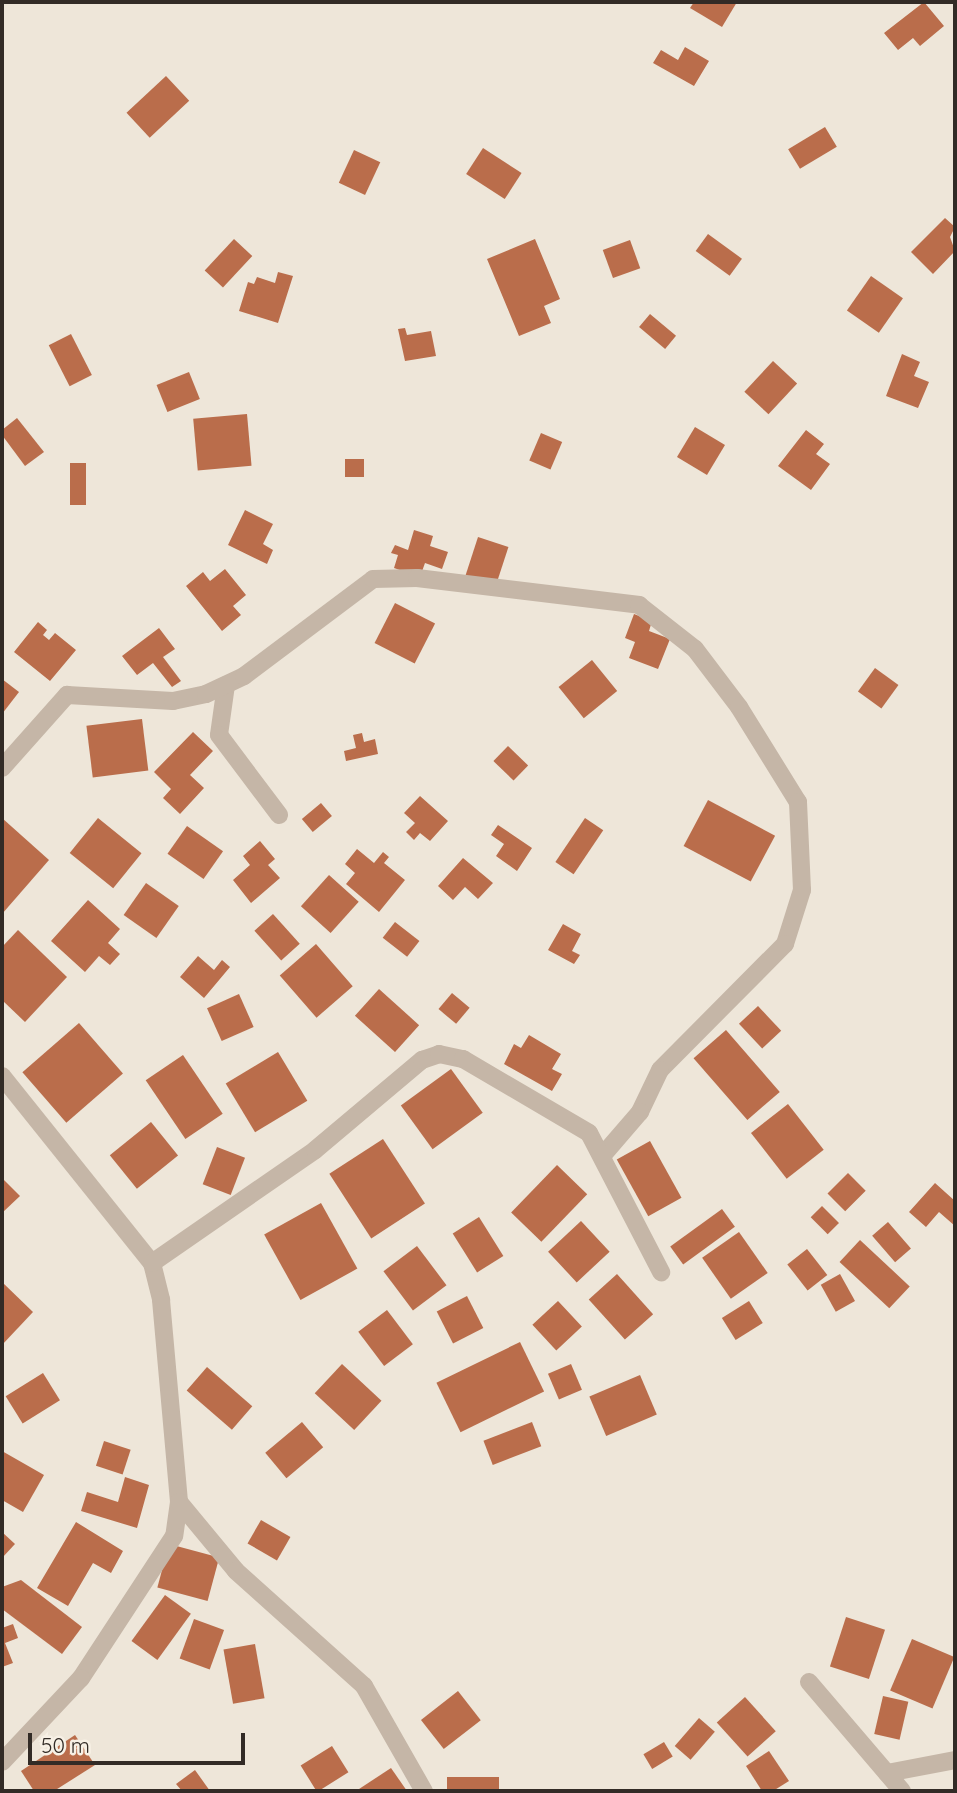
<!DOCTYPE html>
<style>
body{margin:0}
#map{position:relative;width:957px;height:1793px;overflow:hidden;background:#eee6d9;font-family:Quicksand,sans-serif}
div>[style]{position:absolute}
.building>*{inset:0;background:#ba6d4b;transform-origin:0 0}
.minor>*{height:18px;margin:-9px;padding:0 9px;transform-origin:9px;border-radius:9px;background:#c5b6a7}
span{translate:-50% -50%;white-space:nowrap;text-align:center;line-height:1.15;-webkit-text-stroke:6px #f7f0e5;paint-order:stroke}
.frame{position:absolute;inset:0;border:4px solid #322b26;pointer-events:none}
.scale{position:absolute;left:28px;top:1733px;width:217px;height:32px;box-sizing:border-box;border:4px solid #322b26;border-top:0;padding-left:9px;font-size:21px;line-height:24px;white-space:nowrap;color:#322b26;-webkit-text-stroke:5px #f7f0e5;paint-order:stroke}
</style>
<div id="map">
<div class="building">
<i style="clip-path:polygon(694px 2px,737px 2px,722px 27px,690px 8px)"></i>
<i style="clip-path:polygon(924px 2px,944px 26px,920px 46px,913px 38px,898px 50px,884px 33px)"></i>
<i style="clip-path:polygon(685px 47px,709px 61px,694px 86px,653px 63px,661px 50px,678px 60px)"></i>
<i style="left:166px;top:76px;width:34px;height:54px;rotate:47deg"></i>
<i style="left:825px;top:127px;width:23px;height:43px;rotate:59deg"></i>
<i style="left:483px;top:148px;width:46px;height:31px;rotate:33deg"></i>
<i style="left:354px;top:150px;width:29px;height:36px;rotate:25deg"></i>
<i style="clip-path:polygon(945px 218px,955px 227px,950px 237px,955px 251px,933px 274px,911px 252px)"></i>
<i style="left:708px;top:234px;width:42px;height:21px;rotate:36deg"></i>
<i style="left:234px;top:239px;width:25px;height:43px;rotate:43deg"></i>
<i style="clip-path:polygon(535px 239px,560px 299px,544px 306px,551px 323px,519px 336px,487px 259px)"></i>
<i style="left:630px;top:240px;width:30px;height:29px;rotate:70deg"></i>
<i style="clip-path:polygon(278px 272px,293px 276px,278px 323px,239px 311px,248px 282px,254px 284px,257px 277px,275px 283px)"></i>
<i style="left:871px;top:276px;width:39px;height:42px;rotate:35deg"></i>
<i style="left:650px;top:314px;width:34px;height:17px;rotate:40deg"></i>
<i style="clip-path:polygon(405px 328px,407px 335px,431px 331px,436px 356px,405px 361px,398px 329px)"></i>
<i style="left:71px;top:334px;width:46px;height:25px;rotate:63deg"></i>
<i style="clip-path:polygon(902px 354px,920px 362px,914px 376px,929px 382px,918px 408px,886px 396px)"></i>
<i style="left:773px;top:361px;width:33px;height:42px;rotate:43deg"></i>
<i style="left:189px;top:372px;width:29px;height:35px;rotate:68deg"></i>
<i style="left:247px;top:414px;width:52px;height:54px;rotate:85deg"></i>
<i style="clip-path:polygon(17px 418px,44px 452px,25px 466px,2px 435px,2px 430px)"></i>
<i style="left:695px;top:427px;width:35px;height:35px;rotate:31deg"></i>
<i style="clip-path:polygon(806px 430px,824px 444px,816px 454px,830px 464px,811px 490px,778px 466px)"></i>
<i style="left:541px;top:433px;width:23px;height:30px;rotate:23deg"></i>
<i style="left:345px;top:459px;width:19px;height:18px"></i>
<i style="left:70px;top:463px;width:16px;height:42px"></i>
<i style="clip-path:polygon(245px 510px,273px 524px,263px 544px,273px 550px,267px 564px,228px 545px)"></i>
<i style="clip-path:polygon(414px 530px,433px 536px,430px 546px,448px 552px,442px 569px,425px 563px,420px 577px,394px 568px,398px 555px,391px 553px,395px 545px,408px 550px)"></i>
<i style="left:478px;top:537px;width:32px;height:42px;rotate:18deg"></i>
<i style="clip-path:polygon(225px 569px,246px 595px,233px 606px,241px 615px,222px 631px,186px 586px,203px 572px,210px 581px)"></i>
<i style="left:395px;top:603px;width:45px;height:45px;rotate:27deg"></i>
<i style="clip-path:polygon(634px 614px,652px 621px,649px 631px,670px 639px,658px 669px,629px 658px,635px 642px,625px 638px)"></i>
<i style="clip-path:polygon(38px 622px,47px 630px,43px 635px,49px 640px,55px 633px,76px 650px,50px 681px,14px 652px)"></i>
<i style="clip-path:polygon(159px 628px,175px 649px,163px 657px,181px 681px,172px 687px,153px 663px,137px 675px,122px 656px)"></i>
<i style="left:592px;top:660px;width:40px;height:43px;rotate:51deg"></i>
<i style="left:875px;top:668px;width:29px;height:29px;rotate:36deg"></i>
<i style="clip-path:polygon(2px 679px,19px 692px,2px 714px)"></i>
<i style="left:142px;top:719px;width:52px;height:56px;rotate:83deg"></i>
<i style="clip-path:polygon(193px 732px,213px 751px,190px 775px,204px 788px,180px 814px,163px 798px,171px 789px,154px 772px)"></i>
<i style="clip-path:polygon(362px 733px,364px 742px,375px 739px,378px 754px,346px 761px,344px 751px,356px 748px,353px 735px)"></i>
<i style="left:508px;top:746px;width:28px;height:21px;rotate:44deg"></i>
<i style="clip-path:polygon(420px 796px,448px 821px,430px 841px,420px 833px,414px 840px,406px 832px,415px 823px,404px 813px)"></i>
<i style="left:708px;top:800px;width:76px;height:52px;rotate:28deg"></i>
<i style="left:321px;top:803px;width:17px;height:25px;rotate:50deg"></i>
<i style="clip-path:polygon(2px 818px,49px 860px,2px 914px)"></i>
<i style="left:98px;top:818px;width:56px;height:45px;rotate:39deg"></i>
<i style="left:585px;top:818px;width:22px;height:53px;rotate:34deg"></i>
<i style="clip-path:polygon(498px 825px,532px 848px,517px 871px,496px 856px,504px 844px,491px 835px)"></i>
<i style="left:187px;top:826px;width:44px;height:34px;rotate:35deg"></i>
<i style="clip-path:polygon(260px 841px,275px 859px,268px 865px,280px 878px,251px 903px,233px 880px,250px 865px,243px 856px)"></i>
<i style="clip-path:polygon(357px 849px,374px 863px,383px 852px,389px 857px,384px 863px,405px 880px,379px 912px,346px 884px,355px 873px,345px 864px)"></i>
<i style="clip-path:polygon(463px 858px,493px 883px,478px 899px,465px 887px,453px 900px,438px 886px)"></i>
<i style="left:329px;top:875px;width:40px;height:42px;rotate:42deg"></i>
<i style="left:146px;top:883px;width:40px;height:39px;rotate:35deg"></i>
<i style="clip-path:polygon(88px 900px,120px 929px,108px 943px,120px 954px,110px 965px,99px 956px,85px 972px,51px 941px)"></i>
<i style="left:273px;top:914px;width:40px;height:25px;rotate:48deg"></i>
<i style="left:395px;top:922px;width:31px;height:20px;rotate:38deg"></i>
<i style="clip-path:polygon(563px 924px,581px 934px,572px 951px,580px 955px,574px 964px,548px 950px)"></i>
<i style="clip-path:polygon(18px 930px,67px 977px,25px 1022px,2px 1000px,2px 947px)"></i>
<i style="left:316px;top:944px;width:56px;height:48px;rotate:49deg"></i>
<i style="clip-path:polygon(198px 956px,214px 970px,222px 960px,230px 967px,204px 998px,180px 977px)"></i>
<i style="left:379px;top:989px;width:54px;height:36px;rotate:42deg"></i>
<i style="left:452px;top:993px;width:23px;height:21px;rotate:40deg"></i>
<i style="left:239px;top:994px;width:36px;height:35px;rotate:66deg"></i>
<i style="left:758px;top:1006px;width:34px;height:26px;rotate:47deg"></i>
<i style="left:79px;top:1023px;width:67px;height:75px;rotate:49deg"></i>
<i style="left:726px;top:1030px;width:82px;height:43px;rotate:49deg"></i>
<i style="clip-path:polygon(529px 1035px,561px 1054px,552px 1069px,562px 1074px,552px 1091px,504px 1064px,514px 1044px,521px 1048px)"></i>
<i style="left:278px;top:1052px;width:57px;height:61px;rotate:59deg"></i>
<i style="left:183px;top:1055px;width:71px;height:45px;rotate:56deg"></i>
<i style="left:451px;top:1069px;width:54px;height:62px;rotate:54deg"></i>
<i style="left:788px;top:1104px;width:58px;height:47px;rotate:52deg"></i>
<i style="left:151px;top:1122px;width:43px;height:53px;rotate:51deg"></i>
<i style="left:383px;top:1139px;width:77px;height:64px;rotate:57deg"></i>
<i style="left:650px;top:1141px;width:65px;height:38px;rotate:61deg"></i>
<i style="left:217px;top:1147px;width:30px;height:40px;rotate:21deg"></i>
<i style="left:557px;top:1165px;width:42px;height:66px;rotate:44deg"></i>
<i style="left:848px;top:1173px;width:25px;height:29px;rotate:45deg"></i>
<i style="clip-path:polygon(2px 1178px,20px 1196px,2px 1213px)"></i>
<i style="clip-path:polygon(935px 1183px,955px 1201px,955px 1226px,939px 1212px,926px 1227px,909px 1212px)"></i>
<i style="left:321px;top:1203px;width:75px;height:65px;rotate:61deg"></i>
<i style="left:822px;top:1206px;width:24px;height:16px;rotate:45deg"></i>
<i style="left:722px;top:1209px;width:22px;height:64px;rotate:54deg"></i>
<i style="left:479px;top:1217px;width:46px;height:31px;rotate:58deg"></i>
<i style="left:581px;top:1221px;width:42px;height:45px;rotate:47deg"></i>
<i style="left:888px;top:1222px;width:35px;height:21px;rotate:49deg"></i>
<i style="left:739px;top:1232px;width:50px;height:45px;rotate:55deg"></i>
<i style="left:860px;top:1240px;width:68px;height:30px;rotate:43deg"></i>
<i style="left:417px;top:1246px;width:49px;height:42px;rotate:53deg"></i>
<i style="left:807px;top:1249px;width:33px;height:25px;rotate:52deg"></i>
<i style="left:617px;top:1274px;width:54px;height:38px;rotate:48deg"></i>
<i style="left:840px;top:1274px;width:31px;height:22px;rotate:61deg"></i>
<i style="clip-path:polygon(2px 1282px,33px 1312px,2px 1345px)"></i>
<i style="left:467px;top:1296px;width:36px;height:34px;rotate:63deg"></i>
<i style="left:558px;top:1301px;width:35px;height:35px;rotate:47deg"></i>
<i style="left:749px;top:1301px;width:26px;height:32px;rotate:58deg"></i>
<i style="left:387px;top:1310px;width:43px;height:36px;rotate:53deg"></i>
<i style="left:520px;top:1342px;width:55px;height:93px;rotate:64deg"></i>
<i style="left:342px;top:1364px;width:54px;height:40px;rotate:43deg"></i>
<i style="left:571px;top:1364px;width:28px;height:25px;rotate:67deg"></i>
<i style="left:207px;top:1367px;width:60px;height:31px;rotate:41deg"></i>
<i style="left:43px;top:1373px;width:32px;height:44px;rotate:58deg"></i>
<i style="left:640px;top:1375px;width:43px;height:55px;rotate:67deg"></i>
<i style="left:302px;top:1422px;width:33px;height:48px;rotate:50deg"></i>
<i style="left:532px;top:1422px;width:26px;height:52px;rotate:69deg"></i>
<i style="left:104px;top:1441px;width:28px;height:26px;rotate:18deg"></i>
<i style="clip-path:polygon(2px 1451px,44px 1475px,23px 1512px,2px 1500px)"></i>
<i style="clip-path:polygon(125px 1477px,149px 1485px,137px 1528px,81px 1511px,87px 1492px,118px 1502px)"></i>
<i style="left:261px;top:1520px;width:34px;height:27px;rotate:30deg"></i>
<i style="clip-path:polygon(76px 1522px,123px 1551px,111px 1573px,93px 1563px,68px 1606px,37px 1588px)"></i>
<i style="clip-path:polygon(2px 1532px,15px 1544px,2px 1558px)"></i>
<i style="left:169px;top:1544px;width:52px;height:45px;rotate:15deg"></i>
<i style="clip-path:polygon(21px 1580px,82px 1627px,62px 1654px,2px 1609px,2px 1587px)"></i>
<i style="left:165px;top:1595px;width:32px;height:57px;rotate:36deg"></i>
<i style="left:846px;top:1617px;width:41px;height:52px;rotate:18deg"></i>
<i style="left:194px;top:1619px;width:32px;height:42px;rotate:20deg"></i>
<i style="clip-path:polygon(13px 1624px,18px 1638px,5px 1643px,13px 1663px,2px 1667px,2px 1628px)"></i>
<i style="left:912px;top:1639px;width:46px;height:56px;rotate:23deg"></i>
<i style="left:255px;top:1644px;width:55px;height:32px;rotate:80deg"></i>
<i style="left:458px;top:1691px;width:37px;height:47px;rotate:52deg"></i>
<i style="left:883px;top:1696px;width:26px;height:39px;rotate:13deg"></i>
<i style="left:745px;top:1697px;width:46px;height:38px;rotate:48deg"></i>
<i style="left:699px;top:1718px;width:21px;height:37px;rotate:41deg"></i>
<i style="clip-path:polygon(75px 1735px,95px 1765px,54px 1791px,34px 1791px,21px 1771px)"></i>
<i style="left:664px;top:1742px;width:17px;height:24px;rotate:59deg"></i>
<i style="left:332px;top:1746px;width:31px;height:37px;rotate:58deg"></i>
<i style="clip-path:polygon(769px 1751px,789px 1781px,773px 1791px,762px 1791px,746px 1766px)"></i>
<i style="clip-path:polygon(391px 1768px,407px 1791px,356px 1791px)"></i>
<i style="clip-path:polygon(195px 1770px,210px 1791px,182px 1791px,176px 1784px)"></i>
<i style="left:447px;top:1777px;width:52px;height:14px"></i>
</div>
<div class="minor">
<i style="left:226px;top:685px;width:50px;rotate:98deg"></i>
<i style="left:219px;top:735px;width:100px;rotate:53.1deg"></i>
<i style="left:2px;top:768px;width:98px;rotate:-48.3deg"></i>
<i style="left:67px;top:695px;width:106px;rotate:3.2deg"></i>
<i style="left:173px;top:701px;width:34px;rotate:-12deg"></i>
<i style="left:206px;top:694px;width:42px;rotate:-25.3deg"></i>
<i style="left:244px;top:676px;width:161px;rotate:-36.9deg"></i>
<i style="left:373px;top:579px;width:44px;rotate:-1.3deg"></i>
<i style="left:417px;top:578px;width:224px;rotate:6.9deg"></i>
<i style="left:639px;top:605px;width:71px;rotate:38.2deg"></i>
<i style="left:695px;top:649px;width:73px;rotate:52.8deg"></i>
<i style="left:739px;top:707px;width:112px;rotate:58.2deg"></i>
<i style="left:798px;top:802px;width:88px;rotate:87.4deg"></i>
<i style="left:802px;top:890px;width:57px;rotate:107.5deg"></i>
<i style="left:785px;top:944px;width:177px;rotate:134.8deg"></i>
<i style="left:660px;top:1070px;width:47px;rotate:115.5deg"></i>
<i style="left:640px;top:1112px;width:57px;rotate:130.7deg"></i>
<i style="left:2px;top:1076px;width:240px;rotate:51.3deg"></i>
<i style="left:152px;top:1263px;width:38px;rotate:76deg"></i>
<i style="left:161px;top:1300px;width:203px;rotate:84.9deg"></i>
<i style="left:179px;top:1502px;width:34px;rotate:98deg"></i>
<i style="left:174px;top:1536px;width:170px;rotate:123.2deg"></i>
<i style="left:81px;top:1678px;width:115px;rotate:133.2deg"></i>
<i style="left:152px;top:1263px;width:198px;rotate:-34.7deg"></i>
<i style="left:315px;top:1150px;width:140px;rotate:-40.1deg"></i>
<i style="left:422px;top:1060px;width:18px;rotate:-19deg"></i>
<i style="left:439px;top:1054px;width:25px;rotate:12deg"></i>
<i style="left:463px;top:1059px;width:146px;rotate:30.4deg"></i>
<i style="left:589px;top:1133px;width:157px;rotate:62.6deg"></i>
<i style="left:179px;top:1502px;width:89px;rotate:50.4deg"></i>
<i style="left:236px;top:1571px;width:172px;rotate:41.9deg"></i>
<i style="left:364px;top:1686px;width:121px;rotate:60.3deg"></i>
<i style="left:809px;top:1682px;width:143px;rotate:49.5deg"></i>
<i style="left:887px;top:1773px;width:69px;rotate:-10.8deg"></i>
</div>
<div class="frame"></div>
<div class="scale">50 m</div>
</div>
